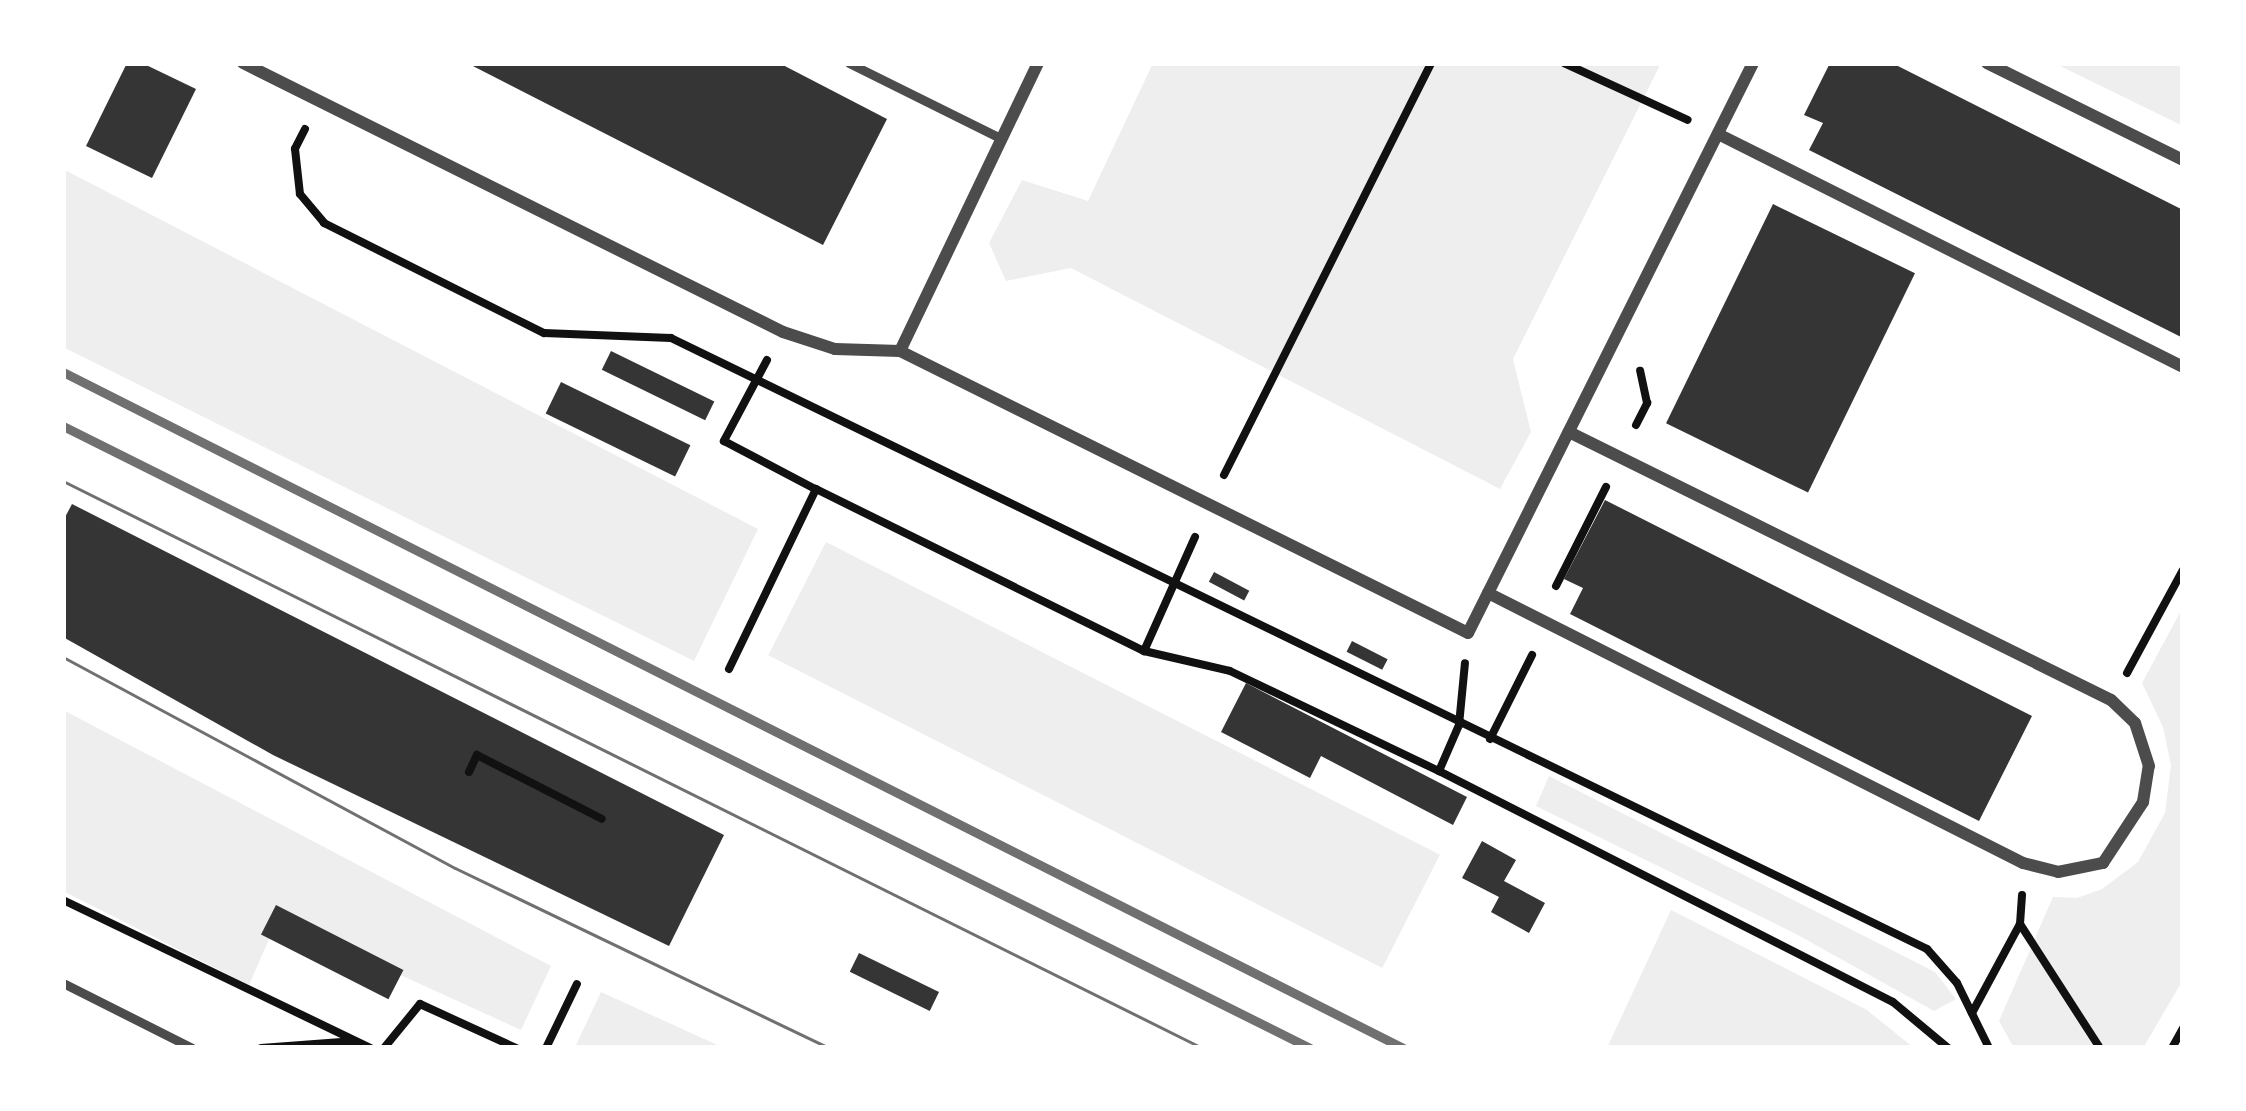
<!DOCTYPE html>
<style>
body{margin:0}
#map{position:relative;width:2246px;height:1111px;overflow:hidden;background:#fff;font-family:"Fira Sans",sans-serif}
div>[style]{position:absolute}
.green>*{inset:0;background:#eee;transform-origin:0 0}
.building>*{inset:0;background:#353535;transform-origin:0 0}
.path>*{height:8px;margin:-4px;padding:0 4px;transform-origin:4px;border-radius:4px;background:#111}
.service>*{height:9px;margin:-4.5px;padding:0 4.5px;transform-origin:4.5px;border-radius:4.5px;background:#4c4c4c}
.minor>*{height:12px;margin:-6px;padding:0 6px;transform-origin:6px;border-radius:6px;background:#4c4c4c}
.tram>*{height:3px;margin:-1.5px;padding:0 1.5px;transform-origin:1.5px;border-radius:1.5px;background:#707070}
.rail>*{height:9px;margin:-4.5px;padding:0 4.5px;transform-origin:4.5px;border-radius:4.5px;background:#707070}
span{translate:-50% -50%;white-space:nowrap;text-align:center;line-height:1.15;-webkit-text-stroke:10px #fff;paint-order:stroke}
.frame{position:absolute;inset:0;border:66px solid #fff;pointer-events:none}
</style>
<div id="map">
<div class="green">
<i style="clip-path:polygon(1153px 63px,1661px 63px,1513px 359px,1531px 432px,1500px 489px,1071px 268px,1006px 281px,989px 243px,1022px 180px,1088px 201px)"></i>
<i style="clip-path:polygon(2054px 63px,2183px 63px,2183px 126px)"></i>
<i style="clip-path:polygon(63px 169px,758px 529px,694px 661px,63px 347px)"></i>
<i style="left:826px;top:542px;width:689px;height:127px;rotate:27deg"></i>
<i style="clip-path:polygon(2183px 607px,2183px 980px,2143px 1048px,2014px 1048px,1999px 1021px,2053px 897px,2077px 898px,2102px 889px,2138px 862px,2165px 813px,2171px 765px,2163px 727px,2142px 683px)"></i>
<i style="clip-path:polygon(63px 710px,551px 966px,521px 1030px,278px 919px,249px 985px,63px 891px)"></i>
<i style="clip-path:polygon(1549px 776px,1935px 972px,1956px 999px,1934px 1011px,1796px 934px,1536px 806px)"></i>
<i style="clip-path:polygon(1671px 910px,1867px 1010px,1914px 1048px,1607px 1048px)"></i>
<i style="clip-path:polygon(601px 992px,724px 1048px,582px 1048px,576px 1045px)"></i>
</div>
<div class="building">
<i style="clip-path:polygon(127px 63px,142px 63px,196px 89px,152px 178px,86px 146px)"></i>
<i style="clip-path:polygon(467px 63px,779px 63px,887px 119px,823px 245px)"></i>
<i style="clip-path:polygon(1830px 63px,1892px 63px,2183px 210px,2183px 338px,1809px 150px,1823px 123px,1804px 115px)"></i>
<i style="left:1773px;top:204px;width:158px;height:244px;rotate:26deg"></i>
<i style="left:611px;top:351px;width:115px;height:21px;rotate:26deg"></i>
<i style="left:561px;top:382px;width:144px;height:35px;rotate:26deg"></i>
<i style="clip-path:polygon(1605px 500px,2032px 716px,1979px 821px,1570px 614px,1583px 588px,1564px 579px)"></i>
<i style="clip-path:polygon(72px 504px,724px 835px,669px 946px,273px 755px,63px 637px,63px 521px)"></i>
<i style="left:1214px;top:572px;width:40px;height:11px;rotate:28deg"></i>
<i style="left:1352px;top:641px;width:40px;height:12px;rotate:27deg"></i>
<i style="clip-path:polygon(1246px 683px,1467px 797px,1453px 825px,1321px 756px,1310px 778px,1221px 732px)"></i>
<i style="clip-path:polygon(1482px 841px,1516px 860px,1504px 881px,1545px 903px,1529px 933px,1491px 912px,1499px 897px,1462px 878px)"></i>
<i style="left:276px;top:905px;width:143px;height:33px;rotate:27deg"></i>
<i style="left:859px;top:953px;width:89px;height:21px;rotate:26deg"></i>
</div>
<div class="path">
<i style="left:1564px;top:63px;width:136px;rotate:24.7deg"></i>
<i style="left:305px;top:129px;width:22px;rotate:117deg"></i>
<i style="left:295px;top:149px;width:45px;rotate:83.7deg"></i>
<i style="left:300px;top:194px;width:38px;rotate:50deg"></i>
<i style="left:324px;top:223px;width:246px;rotate:26.6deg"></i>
<i style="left:544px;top:333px;width:127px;rotate:2.3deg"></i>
<i style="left:671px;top:338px;width:1397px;rotate:25.94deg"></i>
<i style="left:1927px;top:949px;width:45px;rotate:48.6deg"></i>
<i style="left:1957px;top:983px;width:72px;rotate:63.8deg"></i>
<i style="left:767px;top:360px;width:92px;rotate:118deg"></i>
<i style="left:724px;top:441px;width:103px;rotate:27.8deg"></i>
<i style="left:1636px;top:425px;width:25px;rotate:-63deg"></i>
<i style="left:1647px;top:403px;width:33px;rotate:-102deg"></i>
<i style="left:1224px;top:475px;width:461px;rotate:-63.3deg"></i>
<i style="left:1556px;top:586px;width:111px;rotate:-63.2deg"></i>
<i style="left:1144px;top:651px;width:125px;rotate:-65.9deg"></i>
<i style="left:729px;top:669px;width:200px;rotate:-64.2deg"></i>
<i style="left:816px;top:489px;width:366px;rotate:26.3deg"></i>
<i style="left:1144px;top:651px;width:88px;rotate:13.1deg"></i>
<i style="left:1230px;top:671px;width:232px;rotate:25.6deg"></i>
<i style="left:1439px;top:771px;width:509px;rotate:26.97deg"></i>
<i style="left:1893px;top:1002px;width:72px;rotate:39.9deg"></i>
<i style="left:2127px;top:673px;width:117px;rotate:-61.5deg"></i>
<i style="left:1490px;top:739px;width:94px;rotate:-63.4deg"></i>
<i style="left:1439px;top:771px;width:50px;rotate:-66.5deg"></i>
<i style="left:1459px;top:725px;width:62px;rotate:-84.5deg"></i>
<i style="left:469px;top:772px;width:19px;rotate:-65deg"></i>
<i style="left:477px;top:755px;width:140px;rotate:27.1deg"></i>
<i style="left:63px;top:900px;width:342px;rotate:25.7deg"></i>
<i style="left:2020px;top:924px;width:148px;rotate:57.2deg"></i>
<i style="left:1972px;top:1013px;width:101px;rotate:-61.7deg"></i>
<i style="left:2020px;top:924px;width:29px;rotate:-86deg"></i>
<i style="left:261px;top:1048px;width:94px;rotate:-4.3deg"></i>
<i style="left:384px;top:1048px;width:57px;rotate:-50.7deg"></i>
<i style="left:420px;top:1004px;width:106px;rotate:24.6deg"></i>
<i style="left:546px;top:1048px;width:71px;rotate:-64.2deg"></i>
<i style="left:2172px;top:1048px;width:23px;rotate:-61deg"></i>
</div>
<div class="service">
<i style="left:849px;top:63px;width:169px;rotate:26.4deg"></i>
<i style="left:63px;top:983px;width:144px;rotate:26.7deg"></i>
</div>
<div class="minor">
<i style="left:243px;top:63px;width:603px;rotate:26.48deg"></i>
<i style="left:783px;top:332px;width:55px;rotate:18.1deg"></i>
<i style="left:835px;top:349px;width:65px;rotate:1.8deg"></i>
<i style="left:900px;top:351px;width:634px;rotate:26.4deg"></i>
<i style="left:1468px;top:633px;width:637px;rotate:-63.43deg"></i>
<i style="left:1987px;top:63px;width:219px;rotate:26.3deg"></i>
<i style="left:1718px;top:134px;width:520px;rotate:26.61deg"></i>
<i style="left:900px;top:351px;width:319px;rotate:-64.4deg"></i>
<i style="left:1488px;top:593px;width:599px;rotate:26.78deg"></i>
<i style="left:2023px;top:863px;width:36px;rotate:14deg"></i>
<i style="left:2058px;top:872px;width:46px;rotate:-11.3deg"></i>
<i style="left:2103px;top:863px;width:73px;rotate:-56.7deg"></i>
<i style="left:2143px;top:802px;width:36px;rotate:-81deg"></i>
<i style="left:2149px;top:766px;width:45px;rotate:-108deg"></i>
<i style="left:2135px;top:723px;width:33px;rotate:-136deg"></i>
<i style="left:2111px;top:700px;width:605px;rotate:-153.69deg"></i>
</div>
<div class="tram">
<i style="left:63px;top:481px;width:1272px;rotate:26.46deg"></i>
<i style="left:63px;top:657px;width:445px;rotate:28.3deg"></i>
<i style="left:455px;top:868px;width:415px;rotate:25.7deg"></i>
</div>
<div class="rail">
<i style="left:63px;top:372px;width:1501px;rotate:26.77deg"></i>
<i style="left:63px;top:426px;width:1394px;rotate:26.51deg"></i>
</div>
<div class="frame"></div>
</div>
